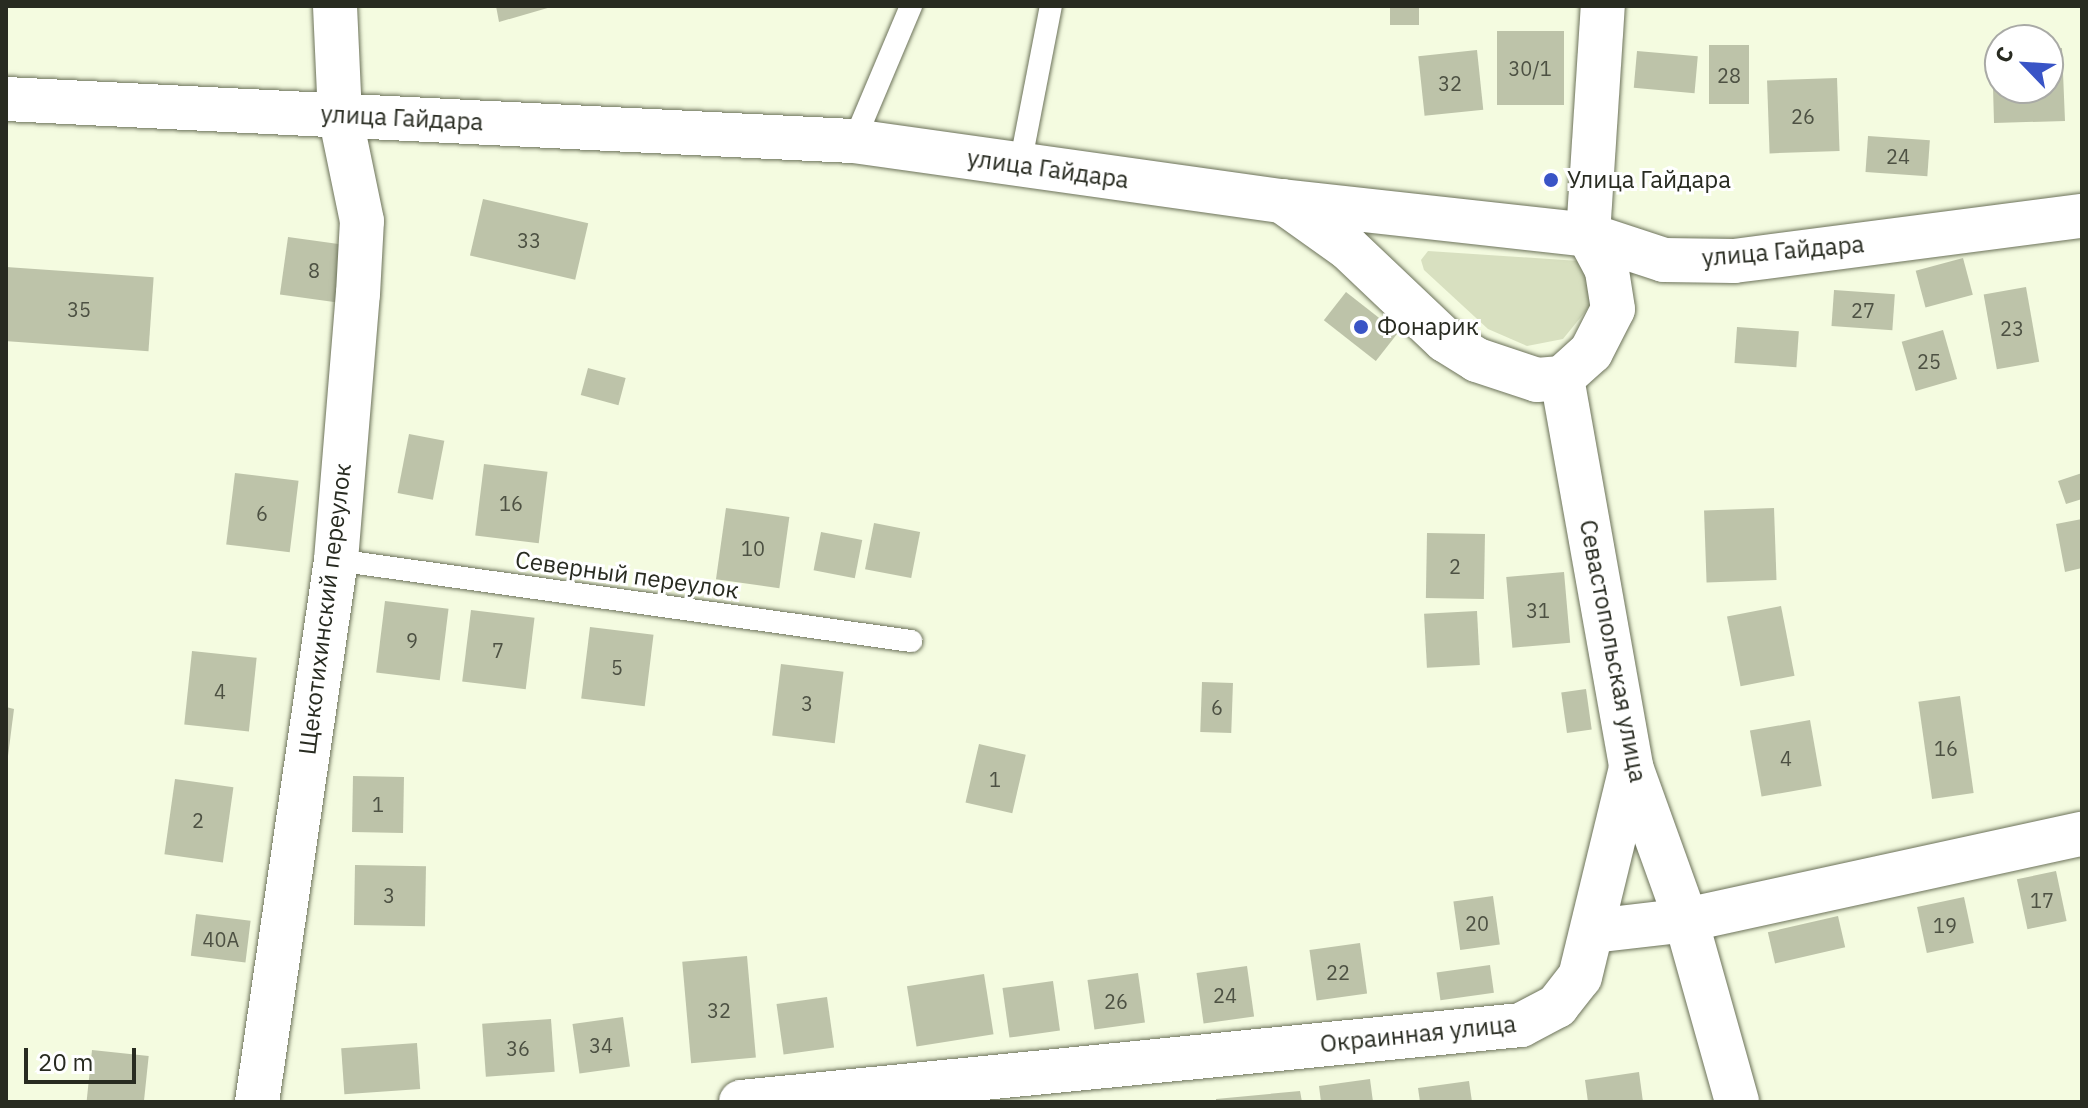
<!DOCTYPE html>
<meta charset="utf-8">
<style>
body{margin:0}
#map{position:relative;width:2088px;height:1108px;overflow:hidden;background:#f4fbe0;font-family:"IBM Plex Sans",sans-serif}
div>[style]{position:absolute}
.green>*{inset:0;background:#d8e0c0}
.building>*{inset:0;background:#bdc3a9;transform-origin:0 0}
.roads{filter:drop-shadow(0 0 2px #6c725a) drop-shadow(0 0 2px #6c725a)}
.service>*{height:22px;margin:-11px;padding:0 11px;transform-origin:11px;border-radius:11px;background:#fff}
.minor>*{height:44px;margin:-22px;padding:0 22px;transform-origin:22px;border-radius:22px;background:#fff}
.tertiary>*{height:44px;margin:-22px;padding:0 22px;transform-origin:22px;border-radius:22px;background:#fff}
.dots>*{width:22px;height:22px;translate:-50% -50%;box-sizing:border-box;border:4px solid #fff;border-radius:50%}
span{translate:-50% -50%;white-space:nowrap;text-align:center;line-height:1.15;-webkit-text-stroke:6px #fff;paint-order:stroke}
.number-label{font-size:20px;color:#4d5143}
.number-label span{-webkit-text-stroke-width:0}
.street-label{font-size:24px;color:#282b21}
.poi-label{font-size:24px;color:#282b21}
.left{translate:0 -50%;text-align:left}
.frame{position:absolute;inset:0;border:8px solid #282b21;pointer-events:none}
.north{position:absolute;left:1984px;top:24px;width:80px;height:80px;box-sizing:border-box;background:#fff;border:2px solid #a9aaa6;border-radius:50%;rotate:295deg;font-size:22px;font-weight:700;line-height:32px;text-align:center;color:#282b21}
.north::after{content:'';display:block;margin:auto;width:28px;height:36px;background:#3954c6;clip-path:polygon(50% 0,100% 100%,50% 72%,0 100%)}
.scale{position:absolute;left:24px;top:1048px;width:112px;height:36px;box-sizing:border-box;border:4px solid #282b21;border-top:0;padding-left:10px;font-size:24px;line-height:28px;white-space:nowrap;color:#282b21;-webkit-text-stroke:6px #fff;paint-order:stroke}
</style>
<div id="map">
<div class="green">
<i style="clip-path:polygon(1428px 251px,1579px 261px,1593px 279px,1589px 307px,1563px 339px,1527px 346px,1488px 329px,1424px 270px,1421px 260px)"></i>
</div>
<div class="building">
<i style="clip-path:polygon(496px 6px,551px 6px,551px 7px,499px 22px)"></i>
<i style="left:1390px;top:6px;width:29px;height:19px"></i>
<i style="left:1497px;top:31px;width:67px;height:74px"></i>
<i style="left:1749px;top:45px;width:59px;height:40px;rotate:90deg"></i>
<i style="clip-path:polygon(2062px 48px,2065px 121px,1994px 123px,1992px 51px,2000px 51px,2000px 88px,2048px 88px,2048px 49px)"></i>
<i style="left:1477px;top:50px;width:60px;height:59px;rotate:84deg"></i>
<i style="left:1637px;top:51px;width:61px;height:37px;rotate:5deg"></i>
<i style="left:1837px;top:78px;width:73px;height:70px;rotate:88deg"></i>
<i style="left:1868px;top:136px;width:62px;height:36px;rotate:4deg"></i>
<i style="left:483px;top:199px;width:108px;height:58px;rotate:13deg"></i>
<i style="left:288px;top:237px;width:60px;height:58px;rotate:8deg"></i>
<i style="left:1963px;top:258px;width:38px;height:49px;rotate:75deg"></i>
<i style="left:6px;top:267px;width:148px;height:74px;rotate:4deg"></i>
<i style="left:2026px;top:287px;width:76px;height:43px;rotate:80deg"></i>
<i style="left:1834px;top:290px;width:61px;height:36px;rotate:4deg"></i>
<i style="left:1346px;top:292px;width:66px;height:36px;rotate:38deg"></i>
<i style="left:1737px;top:327px;width:62px;height:36px;rotate:4deg"></i>
<i style="left:1943px;top:330px;width:51px;height:43px;rotate:74deg"></i>
<i style="left:588px;top:368px;width:39px;height:28px;rotate:15deg"></i>
<i style="left:409px;top:434px;width:36px;height:60px;rotate:11deg"></i>
<i style="left:484px;top:464px;width:64px;height:72px;rotate:7deg"></i>
<i style="left:235px;top:473px;width:64px;height:72px;rotate:7deg"></i>
<i style="clip-path:polygon(2082px 473px,2082px 499px,2066px 504px,2058px 481px)"></i>
<i style="left:726px;top:508px;width:64px;height:72px;rotate:8deg"></i>
<i style="left:1774px;top:508px;width:72px;height:70px;rotate:88deg"></i>
<i style="clip-path:polygon(2082px 519px,2082px 568px,2065px 572px,2056px 524px)"></i>
<i style="left:874px;top:523px;width:47px;height:47px;rotate:11deg"></i>
<i style="left:821px;top:532px;width:42px;height:39px;rotate:11deg"></i>
<i style="left:1427px;top:533px;width:58px;height:65px;rotate:1deg"></i>
<i style="left:1564px;top:572px;width:71px;height:58px;rotate:85deg"></i>
<i style="left:385px;top:601px;width:64px;height:72px;rotate:7deg"></i>
<i style="left:1781px;top:606px;width:71px;height:55px;rotate:79deg"></i>
<i style="left:471px;top:610px;width:64px;height:72px;rotate:7deg"></i>
<i style="left:1477px;top:611px;width:54px;height:53px;rotate:87deg"></i>
<i style="left:590px;top:627px;width:64px;height:72px;rotate:7deg"></i>
<i style="left:192px;top:651px;width:65px;height:74px;rotate:6deg"></i>
<i style="left:781px;top:664px;width:63px;height:72px;rotate:7deg"></i>
<i style="left:1202px;top:682px;width:31px;height:50px;rotate:2deg"></i>
<i style="left:1586px;top:689px;width:41px;height:25px;rotate:82deg"></i>
<i style="left:1960px;top:696px;width:98px;height:42px;rotate:82deg"></i>
<i style="clip-path:polygon(6px 707px,14px 709px,8px 756px,6px 756px)"></i>
<i style="left:1810px;top:720px;width:67px;height:61px;rotate:80deg"></i>
<i style="left:979px;top:744px;width:48px;height:60px;rotate:13deg"></i>
<i style="left:353px;top:776px;width:51px;height:56px;rotate:1deg"></i>
<i style="left:175px;top:779px;width:59px;height:76px;rotate:8deg"></i>
<i style="left:355px;top:865px;width:71px;height:60px;rotate:1deg"></i>
<i style="left:2056px;top:871px;width:51px;height:40px;rotate:78deg"></i>
<i style="left:1493px;top:896px;width:49px;height:40px;rotate:82deg"></i>
<i style="left:1964px;top:897px;width:47px;height:48px;rotate:78deg"></i>
<i style="left:196px;top:914px;width:55px;height:42px;rotate:7deg"></i>
<i style="left:1838px;top:916px;width:32px;height:72px;rotate:77deg"></i>
<i style="left:1360px;top:943px;width:51px;height:51px;rotate:82deg"></i>
<i style="left:747px;top:956px;width:102px;height:65px;rotate:85deg"></i>
<i style="left:1490px;top:965px;width:28px;height:54px;rotate:82deg"></i>
<i style="left:1247px;top:966px;width:51px;height:51px;rotate:82deg"></i>
<i style="left:1138px;top:973px;width:50px;height:51px;rotate:82deg"></i>
<i style="left:984px;top:974px;width:61px;height:78px;rotate:81deg"></i>
<i style="left:1053px;top:981px;width:50px;height:51px;rotate:82deg"></i>
<i style="left:827px;top:997px;width:51px;height:51px;rotate:82deg"></i>
<i style="left:623px;top:1017px;width:50px;height:51px;rotate:82deg"></i>
<i style="left:551px;top:1019px;width:53px;height:69px;rotate:86deg"></i>
<i style="left:417px;top:1043px;width:46px;height:76px;rotate:86deg"></i>
<i style="left:92px;top:1050px;width:57px;height:52px;rotate:6deg"></i>
<i style="clip-path:polygon(1639px 1072px,1643px 1102px,1588px 1102px,1585px 1080px)"></i>
<i style="clip-path:polygon(1370px 1079px,1373px 1102px,1321px 1102px,1319px 1086px)"></i>
<i style="clip-path:polygon(1469px 1081px,1472px 1102px,1420px 1102px,1418px 1088px)"></i>
<i style="clip-path:polygon(1300px 1091px,1302px 1102px,1216px 1102px,1216px 1099px)"></i>
</div>
<div class="roads">
<div class="service">
<i style="left:854px;top:141px;width:147px;rotate:-67.1deg"></i>
<i style="left:1020px;top:165px;width:162px;rotate:-79deg"></i>
<i style="left:336px;top:560px;width:581px;rotate:8.02deg"></i>
</div>
<div class="minor">
<i style="left:1282px;top:201px;width:81px;rotate:35.5deg"></i>
<i style="left:1348px;top:248px;width:134px;rotate:43.5deg"></i>
<i style="left:1445px;top:340px;width:38px;rotate:32deg"></i>
<i style="left:1477px;top:360px;width:63px;rotate:18.4deg"></i>
<i style="left:1537px;top:380px;width:25px;rotate:-5deg"></i>
<i style="left:1562px;top:378px;width:39px;rotate:-42deg"></i>
<i style="left:1591px;top:352px;width:48px;rotate:-62.9deg"></i>
<i style="left:1613px;top:309px;width:39px;rotate:-99deg"></i>
<i style="left:1607px;top:270px;width:40px;rotate:-118deg"></i>
<i style="left:1588px;top:235px;width:229px;rotate:-86.3deg"></i>
<i style="left:1562px;top:378px;width:395px;rotate:79.9deg"></i>
<i style="left:1631px;top:767px;width:163px;rotate:70.2deg"></i>
<i style="left:1686px;top:920px;width:189px;rotate:74.3deg"></i>
<i style="left:1593px;top:931px;width:94px;rotate:-6.7deg"></i>
<i style="left:1686px;top:920px;width:405px;rotate:-12.3deg"></i>
<i style="left:257px;top:1102px;width:548px;rotate:-81.71deg"></i>
<i style="left:336px;top:560px;width:267px;rotate:-85.3deg"></i>
<i style="left:358px;top:294px;width:73px;rotate:-86.9deg"></i>
<i style="left:362px;top:221px;width:108px;rotate:-101.7deg"></i>
<i style="left:741px;top:1102px;width:784px;rotate:-5.64deg"></i>
<i style="left:1521px;top:1025px;width:41px;rotate:-27.8deg"></i>
<i style="left:1557px;top:1006px;width:37px;rotate:-52deg"></i>
<i style="left:1580px;top:977px;width:216px;rotate:-76.3deg"></i>
</div>
<div class="tertiary">
<i style="left:335px;top:6px;width:109px;rotate:87.4deg"></i>
<i style="left:6px;top:99px;width:849px;rotate:2.84deg"></i>
<i style="left:854px;top:141px;width:432px;rotate:8deg"></i>
<i style="left:1282px;top:201px;width:308px;rotate:6.3deg"></i>
<i style="left:1588px;top:235px;width:80px;rotate:18.2deg"></i>
<i style="left:1664px;top:260px;width:70px;rotate:0.8deg"></i>
<i style="left:1734px;top:261px;width:351px;rotate:-7.4deg"></i>
</div>
</div>
<div class="dots">
<i style="left:1551px;top:180px;background:#3954c6"></i>
<i style="left:1361px;top:327px;background:#3954c6"></i>
</div>
<div class="number-label">
<span style="left:1530px;top:68px">30/1</span>
<span style="left:1729px;top:75px">28</span>
<span style="left:1450px;top:83px">32</span>
<span style="left:1803px;top:116px">26</span>
<span style="left:1898px;top:156px">24</span>
<span style="left:529px;top:240px">33</span>
<span style="left:314px;top:270px">8</span>
<span style="left:79px;top:309px">35</span>
<span style="left:1863px;top:310px">27</span>
<span style="left:2012px;top:328px">23</span>
<span style="left:1929px;top:361px">25</span>
<span style="left:511px;top:503px">16</span>
<span style="left:262px;top:513px">6</span>
<span style="left:753px;top:548px">10</span>
<span style="left:1455px;top:566px">2</span>
<span style="left:1538px;top:610px">31</span>
<span style="left:412px;top:640px">9</span>
<span style="left:498px;top:650px">7</span>
<span style="left:617px;top:667px">5</span>
<span style="left:220px;top:691px">4</span>
<span style="left:807px;top:703px">3</span>
<span style="left:1217px;top:707px">6</span>
<span style="left:1946px;top:748px">16</span>
<span style="left:1786px;top:758px">4</span>
<span style="left:995px;top:779px">1</span>
<span style="left:378px;top:804px">1</span>
<span style="left:198px;top:820px">2</span>
<span style="left:389px;top:895px">3</span>
<span style="left:2042px;top:900px">17</span>
<span style="left:1477px;top:923px">20</span>
<span style="left:1945px;top:925px">19</span>
<span style="left:221px;top:939px">40А</span>
<span style="left:1338px;top:972px">22</span>
<span style="left:1225px;top:995px">24</span>
<span style="left:1116px;top:1001px">26</span>
<span style="left:719px;top:1010px">32</span>
<span style="left:601px;top:1045px">34</span>
<span style="left:518px;top:1048px">36</span>
</div>
<div class="street-label">
<span style="left:402px;top:118px;rotate:3deg">улица Гайдара</span>
<span style="left:1048px;top:169px;rotate:8deg">улица Гайдара</span>
<span style="left:1783px;top:251px;rotate:-5deg">улица Гайдара</span>
<span style="left:627px;top:575px;rotate:8deg">Северный переулок</span>
<span style="left:325px;top:609px;rotate:-83deg">Щекотихинский переулок</span>
<span style="left:1613px;top:651px;rotate:79deg">Севастопольская улица</span>
<span style="left:1418px;top:1034px;rotate:-6deg">Окраинная улица</span>
</div>
<div class="poi-label">
<span class="left" style="left:1567px;top:180px">Улица Гайдара</span>
<span class="left" style="left:1377px;top:327px">Фонарик</span>
</div>
<div class="frame"></div>
<div class="north">С</div>
<div class="scale">20 m</div>
</div>
